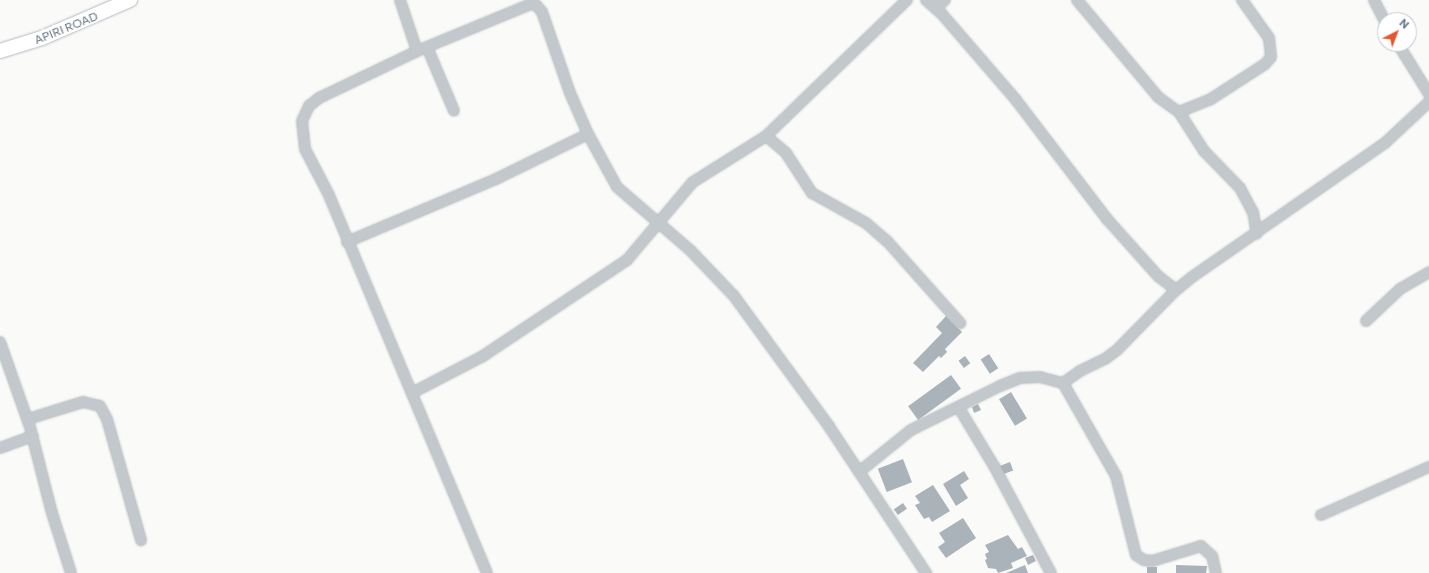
<!DOCTYPE html>
<style>
body{margin:0}
#map{position:relative;width:1429px;height:573px;overflow:hidden;background:#fafaf8;font-family:Commissioner,sans-serif}
div>[style]{position:absolute}
.building>*{inset:0;background:#aab3b9;transform-origin:0 0}
.roads{filter:drop-shadow(0 0 1px #b3babf) drop-shadow(0 0 1px #b3babf)}
.street>*{height:10px;margin:-5px;padding:0 5px;transform-origin:5px;border-radius:5px;background:#c3c8cc}
.secondary>*{height:14px;margin:-7px;padding:0 7px;transform-origin:7px;border-radius:7px;background:#fff}
span{translate:-50% -50%;white-space:nowrap;text-align:center;line-height:1.15;-webkit-text-stroke:4px #fff;paint-order:stroke}
.street-label{font-size:12px;color:#657683}
.north{position:absolute;left:1377px;top:12px;width:40px;height:40px;box-sizing:border-box;background:#fff;border:1px solid #c1c8cd;border-radius:50%;rotate:42deg;font-size:11px;font-weight:700;line-height:16px;text-align:center;color:#657683}
.north::after{content:'';display:block;margin:auto;width:14px;height:18px;background:#e4572e;clip-path:polygon(50% 0,100% 100%,50% 72%,0 100%)}
</style>
<div id="map">
<div class="building">
<i style="clip-path:polygon(946px 316px,962px 332px,945px 349px,947px 352px,941px 358px,939px 356px,923px 372px,913px 363px,942px 333px,936px 327px)"></i>
<i style="left:989px;top:354px;width:17px;height:10px;rotate:57deg"></i>
<i style="left:965px;top:356px;width:9px;height:8px;rotate:54deg"></i>
<i style="left:951px;top:375px;width:17px;height:53px;rotate:54deg"></i>
<i style="left:1011px;top:392px;width:31px;height:14px;rotate:59deg"></i>
<i style="clip-path:polygon(978px 404px,981px 410px,974px 413px,972px 407px)"></i>
<i style="left:903px;top:459px;width:25px;height:27px;rotate:69deg"></i>
<i style="left:1010px;top:462px;width:9px;height:11px;rotate:69deg"></i>
<i style="clip-path:polygon(964px 471px,969px 479px,960px 485px,968px 498px,956px 506px,943px 484px)"></i>
<i style="clip-path:polygon(933px 485px,950px 511px,932px 522px,929px 517px,924px 519px,915px 505px,920px 503px,915px 496px)"></i>
<i style="left:903px;top:503px;width:7px;height:11px;rotate:56deg"></i>
<i style="clip-path:polygon(963px 518px,976px 538px,946px 558px,938px 547px,945px 542px,939px 533px)"></i>
<i style="clip-path:polygon(1008px 535px,1018px 549px,1022px 547px,1027px 556px,1011px 563px,1013px 568px,998px 573px,996px 569px,988px 568px,985px 560px,987px 559px,985px 554px,989px 552px,985px 545px)"></i>
<i style="clip-path:polygon(1033px 555px,1036px 561px,1028px 565px,1025px 558px)"></i>
<i style="clip-path:polygon(1025px 565px,1028px 573px,1006px 573px)"></i>
<i style="clip-path:polygon(1176px 565px,1207px 566px,1206px 573px,1176px 573px)"></i>
<i style="left:1147px;top:567px;width:10px;height:6px"></i>
</div>
<div class="roads">
<div class="street">
<i style="left:400px;top:0;width:54px;rotate:71.6deg"></i>
<i style="left:926px;top:0;width:20px;rotate:41deg"></i>
<i style="left:941px;top:13px;width:115px;rotate:49.2deg"></i>
<i style="left:1016px;top:100px;width:150px;rotate:52.6deg"></i>
<i style="left:1107px;top:219px;width:76px;rotate:48.2deg"></i>
<i style="left:1158px;top:276px;width:23px;rotate:38deg"></i>
<i style="left:1077px;top:0;width:126px;rotate:50.1deg"></i>
<i style="left:1158px;top:97px;width:26px;rotate:36deg"></i>
<i style="left:1179px;top:112px;width:46px;rotate:57.3deg"></i>
<i style="left:1204px;top:151px;width:52px;rotate:45.8deg"></i>
<i style="left:1240px;top:188px;width:27px;rotate:62deg"></i>
<i style="left:1253px;top:212px;width:22px;rotate:80deg"></i>
<i style="left:1374px;top:0;width:25px;rotate:63deg"></i>
<i style="left:935px;top:8px;width:13px;rotate:-39deg"></i>
<i style="left:1398px;top:44px;width:59px;rotate:58.2deg"></i>
<i style="left:427px;top:47px;width:69px;rotate:67.1deg"></i>
<i style="left:1179px;top:112px;width:35px;rotate:-22deg"></i>
<i style="left:1211px;top:99px;width:64px;rotate:-32.9deg"></i>
<i style="left:1265px;top:64px;width:9px;rotate:-49deg"></i>
<i style="left:1271px;top:57px;width:19px;rotate:-96deg"></i>
<i style="left:1269px;top:38px;width:47px;rotate:-125.4deg"></i>
<i style="left:766px;top:136px;width:26px;rotate:40deg"></i>
<i style="left:786px;top:153px;width:48px;rotate:57deg"></i>
<i style="left:812px;top:193px;width:62px;rotate:29.1deg"></i>
<i style="left:866px;top:223px;width:28px;rotate:41deg"></i>
<i style="left:887px;top:241px;width:110px;rotate:48.3deg"></i>
<i style="left:347px;top:242px;width:162px;rotate:-22.9deg"></i>
<i style="left:496px;top:179px;width:102px;rotate:-26.1deg"></i>
<i style="left:1366px;top:321px;width:47px;rotate:-43.3deg"></i>
<i style="left:1400px;top:289px;width:34px;rotate:-30deg"></i>
<i style="left:0;top:342px;width:90px;rotate:70.6deg"></i>
<i style="left:30px;top:427px;width:89px;rotate:75.7deg"></i>
<i style="left:52px;top:513px;width:63px;rotate:72.4deg"></i>
<i style="left:412px;top:393px;width:80px;rotate:-27.5deg"></i>
<i style="left:483px;top:356px;width:173px;rotate:-33.7deg"></i>
<i style="left:627px;top:260px;width:102px;rotate:-49.8deg"></i>
<i style="left:693px;top:182px;width:86px;rotate:-32.2deg"></i>
<i style="left:766px;top:136px;width:196px;rotate:-44deg"></i>
<i style="left:959px;top:408px;width:68px;rotate:58.9deg"></i>
<i style="left:994px;top:466px;width:121px;rotate:62deg"></i>
<i style="left:28px;top:419px;width:58px;rotate:-17.2deg"></i>
<i style="left:83px;top:402px;width:17px;rotate:13deg"></i>
<i style="left:100px;top:406px;width:15px;rotate:62deg"></i>
<i style="left:107px;top:419px;width:126px;rotate:74.3deg"></i>
<i style="left:0;top:448px;width:35px;rotate:-20deg"></i>
<i style="left:859px;top:472px;width:67px;rotate:-38.9deg"></i>
<i style="left:911px;top:430px;width:99px;rotate:-26.3deg"></i>
<i style="left:1000px;top:386px;width:22px;rotate:-22deg"></i>
<i style="left:1020px;top:378px;width:20px;rotate:-3deg"></i>
<i style="left:1040px;top:377px;width:24px;rotate:15deg"></i>
<i style="left:1321px;top:515px;width:118px;rotate:-24deg"></i>
<i style="left:487px;top:573px;width:410px;rotate:-112.7deg"></i>
<i style="left:329px;top:195px;width:52px;rotate:-117.6deg"></i>
<i style="left:305px;top:149px;width:28px;rotate:-96deg"></i>
<i style="left:302px;top:121px;width:17px;rotate:-65deg"></i>
<i style="left:309px;top:106px;width:13px;rotate:-39deg"></i>
<i style="left:319px;top:98px;width:109px;rotate:-25.6deg"></i>
<i style="left:417px;top:51px;width:123px;rotate:-22.4deg"></i>
<i style="left:531px;top:4px;width:5px;rotate:11deg"></i>
<i style="left:536px;top:5px;width:9px;rotate:49deg"></i>
<i style="left:542px;top:12px;width:86px;rotate:70.9deg"></i>
<i style="left:570px;top:93px;width:45px;rotate:66.3deg"></i>
<i style="left:588px;top:134px;width:60px;rotate:61.3deg"></i>
<i style="left:617px;top:187px;width:96px;rotate:40.8deg"></i>
<i style="left:690px;top:250px;width:64px;rotate:46.3deg"></i>
<i style="left:734px;top:296px;width:160px;rotate:53.9deg"></i>
<i style="left:828px;top:425px;width:178px;rotate:56.5deg"></i>
<i style="left:1216px;top:573px;width:17px;rotate:-103deg"></i>
<i style="left:1212px;top:556px;width:15px;rotate:-138deg"></i>
<i style="left:1201px;top:546px;width:51px;rotate:163deg"></i>
<i style="left:1152px;top:561px;width:8px;rotate:-173deg"></i>
<i style="left:1144px;top:560px;width:9px;rotate:-148deg"></i>
<i style="left:1136px;top:555px;width:81px;rotate:-104.2deg"></i>
<i style="left:1116px;top:476px;width:107px;rotate:-119.7deg"></i>
<i style="left:1063px;top:383px;width:21px;rotate:-35deg"></i>
<i style="left:1080px;top:371px;width:28px;rotate:-26deg"></i>
<i style="left:1105px;top:359px;width:15px;rotate:-37deg"></i>
<i style="left:1117px;top:350px;width:84px;rotate:-45.5deg"></i>
<i style="left:1176px;top:290px;width:21px;rotate:-39deg"></i>
<i style="left:1192px;top:277px;width:235px;rotate:-34.8deg"></i>
<i style="left:1385px;top:143px;width:60px;rotate:-43deg"></i>
</div>
<div class="secondary">
<i style="left:0;top:51px;width:44px;rotate:-17.2deg"></i>
<i style="left:42px;top:38px;width:96px;rotate:-23.4deg"></i>
</div>
</div>
<div class="street-label">
<span style="left:66px;top:28px;rotate:-22deg">APIRI ROAD</span>
</div>
<div class="north">N</div>
</div>
